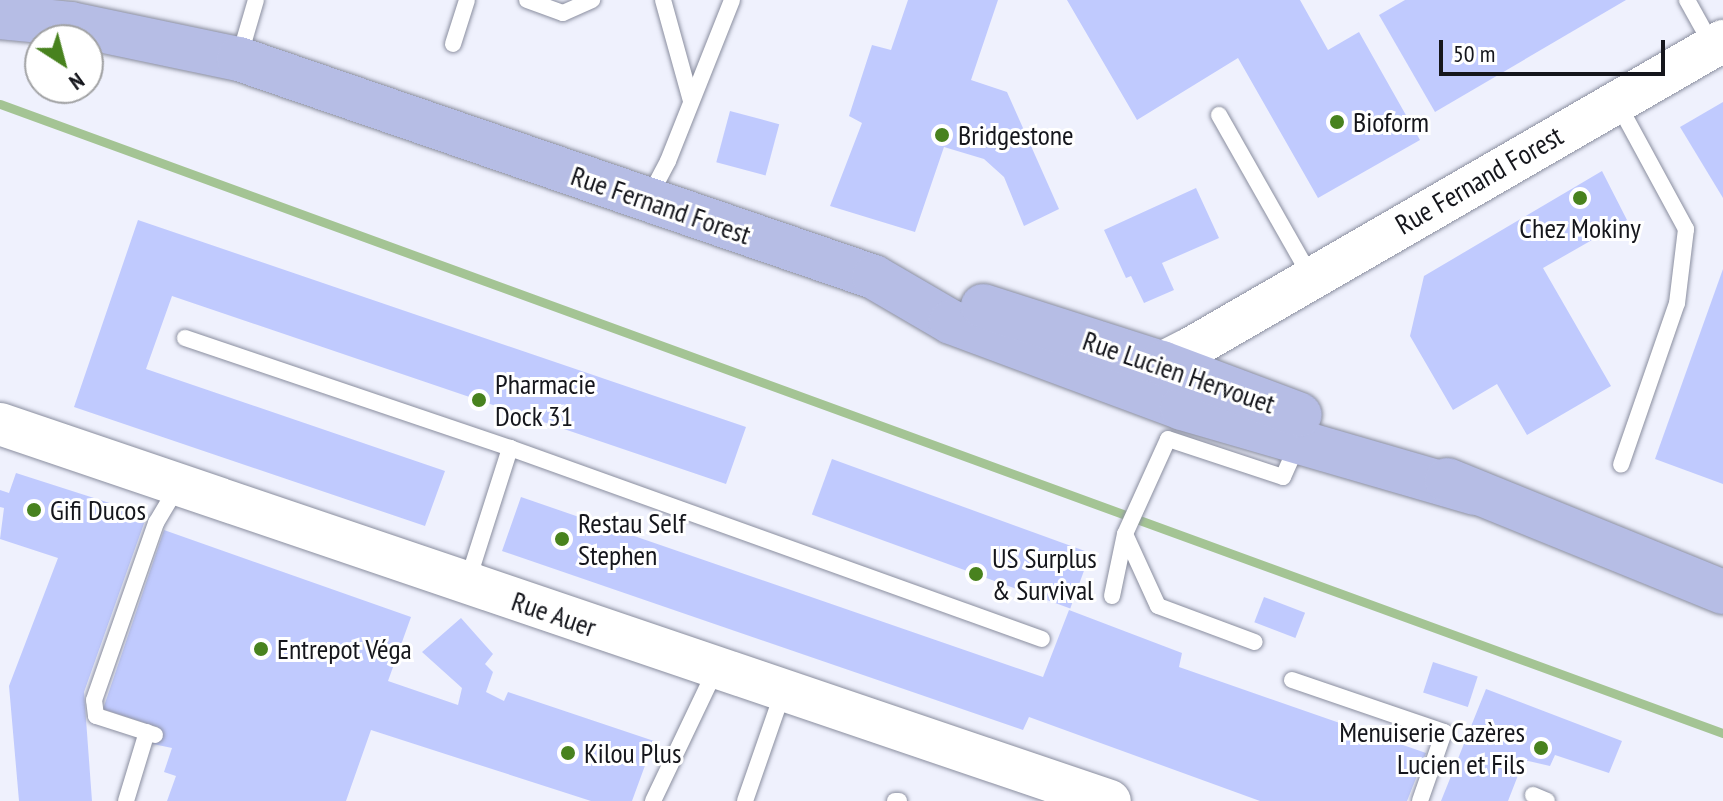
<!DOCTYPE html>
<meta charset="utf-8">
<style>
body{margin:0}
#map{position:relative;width:1723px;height:801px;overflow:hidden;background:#eff1fd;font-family:"PT Sans Narrow",sans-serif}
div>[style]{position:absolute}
.stream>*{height:9px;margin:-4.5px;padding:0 4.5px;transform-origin:4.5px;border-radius:4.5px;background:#a4c494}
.building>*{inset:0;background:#c0cafe;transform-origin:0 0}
.roads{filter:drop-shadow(0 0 2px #8a8e9f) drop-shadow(0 0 2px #8a8e9f)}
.service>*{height:16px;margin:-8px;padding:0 8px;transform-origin:8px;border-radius:8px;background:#fff}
.tertiary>*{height:42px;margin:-21px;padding:0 21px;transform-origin:21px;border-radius:21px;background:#fff}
.primary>*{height:44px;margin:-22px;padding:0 22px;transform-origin:22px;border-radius:22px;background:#b6bde5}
.dots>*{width:22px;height:22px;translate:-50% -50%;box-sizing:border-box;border:4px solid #fff;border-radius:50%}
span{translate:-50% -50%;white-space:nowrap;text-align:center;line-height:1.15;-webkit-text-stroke:6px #fff;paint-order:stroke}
.poi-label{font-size:28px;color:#15161c}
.left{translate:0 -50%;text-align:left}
.right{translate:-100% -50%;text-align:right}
.street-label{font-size:28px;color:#15161c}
.north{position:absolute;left:24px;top:24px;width:80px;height:80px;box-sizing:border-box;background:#fff;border:2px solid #a1a2a4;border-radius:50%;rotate:144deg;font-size:22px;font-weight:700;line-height:32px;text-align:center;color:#15161c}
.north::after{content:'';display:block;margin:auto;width:28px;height:36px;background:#48821e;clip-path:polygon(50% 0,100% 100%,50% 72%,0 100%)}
.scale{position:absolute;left:1439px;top:40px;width:226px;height:36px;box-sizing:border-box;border:4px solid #15161c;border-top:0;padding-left:10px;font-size:24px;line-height:28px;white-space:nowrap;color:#15161c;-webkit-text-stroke:6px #fff;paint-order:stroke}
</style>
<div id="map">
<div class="stream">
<i style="left:0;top:104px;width:1834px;rotate:20.06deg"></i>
</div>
<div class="building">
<i style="clip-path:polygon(908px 0,998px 0,971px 80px,1007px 92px,1059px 209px,1024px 226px,1004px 177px,984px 159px,944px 147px,915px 232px,830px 206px,862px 123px,849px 116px,872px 45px,891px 50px)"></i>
<i style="clip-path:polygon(1067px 0,1300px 0,1328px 50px,1359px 32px,1420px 140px,1318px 198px,1238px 58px,1137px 120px)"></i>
<i style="clip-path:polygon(1405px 0,1626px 0,1435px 112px,1379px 15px)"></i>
<i style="clip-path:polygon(1723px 102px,1723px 198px,1680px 127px)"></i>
<i style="left:730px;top:111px;width:51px;height:53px;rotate:15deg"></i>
<i style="clip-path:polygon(1602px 171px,1627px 220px,1543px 268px,1611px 386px,1527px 435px,1497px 384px,1453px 410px,1410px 336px,1424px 276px)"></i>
<i style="clip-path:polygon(1196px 188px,1219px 238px,1162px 263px,1174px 290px,1144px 303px,1131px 276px,1126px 278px,1104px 230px)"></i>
<i style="clip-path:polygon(138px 220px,746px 427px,726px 484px,172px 296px,146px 369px,445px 471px,425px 526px,74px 407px)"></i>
<i style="clip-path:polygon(1723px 269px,1723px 484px,1655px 459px)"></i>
<i style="left:832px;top:459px;width:275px;height:59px;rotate:20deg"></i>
<i style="clip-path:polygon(16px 473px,147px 515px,84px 692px,92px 801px,19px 801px,9px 686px,58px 558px,0 539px,4px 508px,0 507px,0 490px,9px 493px)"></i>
<i style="clip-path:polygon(521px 497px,1043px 677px,1069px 610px,1182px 653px,1179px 667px,1426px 753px,1407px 801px,1260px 801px,1029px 717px,1023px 730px,502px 551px)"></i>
<i style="clip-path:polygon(164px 530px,411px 617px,388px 681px,458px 705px,462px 688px,422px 652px,461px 618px,493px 654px,485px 664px,493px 672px,486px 692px,504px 701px,508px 692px,654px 741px,632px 801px,591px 801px,371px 730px,346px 801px,167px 801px,176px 776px,164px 772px,172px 748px,153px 744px,158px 727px,103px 709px)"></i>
<i style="left:1264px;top:597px;width:44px;height:27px;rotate:21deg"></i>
<i style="left:1433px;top:662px;width:47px;height:32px;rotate:18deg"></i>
<i style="clip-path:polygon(1486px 689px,1622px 741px,1609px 773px,1555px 755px,1550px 766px,1524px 760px,1508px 801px,1441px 801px)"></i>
</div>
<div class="roads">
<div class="service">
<i style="left:527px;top:0;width:38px;rotate:20deg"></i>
<i style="left:563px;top:13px;width:32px;rotate:-24deg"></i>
<i style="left:663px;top:0;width:105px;rotate:74.5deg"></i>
<i style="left:1687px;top:0;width:51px;rotate:60.9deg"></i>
<i style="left:453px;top:44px;width:46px;rotate:-72.3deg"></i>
<i style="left:239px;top:58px;width:60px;rotate:-73.7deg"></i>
<i style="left:1617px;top:102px;width:145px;rotate:61.5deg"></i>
<i style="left:1686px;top:229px;width:75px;rotate:96.9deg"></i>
<i style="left:1677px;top:303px;width:171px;rotate:109.1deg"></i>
<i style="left:1219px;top:115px;width:186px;rotate:60.4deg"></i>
<i style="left:648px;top:199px;width:43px;rotate:-62.2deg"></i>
<i style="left:668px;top:161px;width:173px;rotate:-68.3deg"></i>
<i style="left:185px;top:338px;width:343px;rotate:18.7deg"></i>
<i style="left:510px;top:448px;width:565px;rotate:19.75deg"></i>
<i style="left:1125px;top:534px;width:79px;rotate:65.4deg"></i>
<i style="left:1158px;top:606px;width:103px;rotate:20.4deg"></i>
<i style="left:467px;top:583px;width:142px;rotate:-72.3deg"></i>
<i style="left:1112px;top:596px;width:63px;rotate:-78.2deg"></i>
<i style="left:1125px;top:534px;width:104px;rotate:-65.6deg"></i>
<i style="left:1168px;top:439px;width:121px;rotate:18.3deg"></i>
<i style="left:1283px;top:477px;width:37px;rotate:-66deg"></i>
<i style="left:1292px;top:680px;width:161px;rotate:18.9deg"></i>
<i style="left:1444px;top:732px;width:73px;rotate:109.2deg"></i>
<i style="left:155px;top:735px;width:62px;rotate:-162.1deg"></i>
<i style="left:96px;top:716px;width:16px;rotate:-97deg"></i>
<i style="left:94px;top:700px;width:188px;rotate:-70.7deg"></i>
<i style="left:156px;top:523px;width:43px;rotate:-59.3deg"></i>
<i style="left:1533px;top:795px;width:15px;rotate:23deg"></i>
<i style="left:126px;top:801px;width:72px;rotate:-73.1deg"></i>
<i style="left:653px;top:801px;width:146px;rotate:-64.5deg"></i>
<i style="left:745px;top:801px;width:115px;rotate:-70.8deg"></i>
<i style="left:895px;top:801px;width:4px"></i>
</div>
<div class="tertiary">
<i style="left:1135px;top:369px;width:28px;rotate:-13deg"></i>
<i style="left:1162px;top:363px;width:29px;rotate:-27deg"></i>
<i style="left:1188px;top:350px;width:618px;rotate:-30.01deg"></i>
<i style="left:0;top:424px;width:1172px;rotate:18.76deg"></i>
</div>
<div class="primary">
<i style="left:0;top:17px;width:71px;rotate:5.6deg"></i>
<i style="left:71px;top:24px;width:172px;rotate:11.8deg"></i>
<i style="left:239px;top:59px;width:671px;rotate:18.95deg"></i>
<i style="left:874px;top:277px;width:89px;rotate:30.3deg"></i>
<i style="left:951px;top:322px;width:246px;rotate:20.4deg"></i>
<i style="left:1182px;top:408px;width:305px;rotate:16.2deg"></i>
<i style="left:983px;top:306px;width:188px;rotate:17.7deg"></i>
<i style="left:1162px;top:363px;width:147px;rotate:20.6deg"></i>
<i style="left:1447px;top:480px;width:298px;rotate:22.1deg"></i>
</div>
</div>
<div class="dots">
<i style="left:1337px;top:122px;background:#48821e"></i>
<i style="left:942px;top:135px;background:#48821e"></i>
<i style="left:1580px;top:198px;background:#48821e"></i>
<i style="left:479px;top:400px;background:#48821e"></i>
<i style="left:34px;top:510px;background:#48821e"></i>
<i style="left:562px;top:539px;background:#48821e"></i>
<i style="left:976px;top:574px;background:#48821e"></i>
<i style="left:261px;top:649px;background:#48821e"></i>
<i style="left:1541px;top:748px;background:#48821e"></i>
<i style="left:568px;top:753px;background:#48821e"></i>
</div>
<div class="poi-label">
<span class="left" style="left:1353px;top:122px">Bioform</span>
<span class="left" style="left:958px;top:135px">Bridgestone</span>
<span style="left:1580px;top:228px">Chez Mokiny</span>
<span class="left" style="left:495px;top:400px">Pharmacie<br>Dock 31</span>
<span class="left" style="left:50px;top:510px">Gifi Ducos</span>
<span class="left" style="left:578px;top:539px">Restau Self<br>Stephen</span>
<span class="left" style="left:992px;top:574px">US Surplus<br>&amp; Survival</span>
<span class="left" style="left:277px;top:649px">Entrepot Véga</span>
<span class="right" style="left:1525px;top:748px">Menuiserie Cazères<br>Lucien et Fils</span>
<span class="left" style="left:584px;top:753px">Kilou Plus</span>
</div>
<div class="street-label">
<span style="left:1479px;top:180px;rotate:-30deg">Rue Fernand Forest</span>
<span style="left:661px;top:205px;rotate:19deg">Rue Fernand Forest</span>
<span style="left:1179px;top:372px;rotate:19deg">Rue Lucien Hervouet</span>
<span style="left:554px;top:614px;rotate:19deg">Rue Auer</span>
</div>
<div class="north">N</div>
<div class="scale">50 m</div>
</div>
